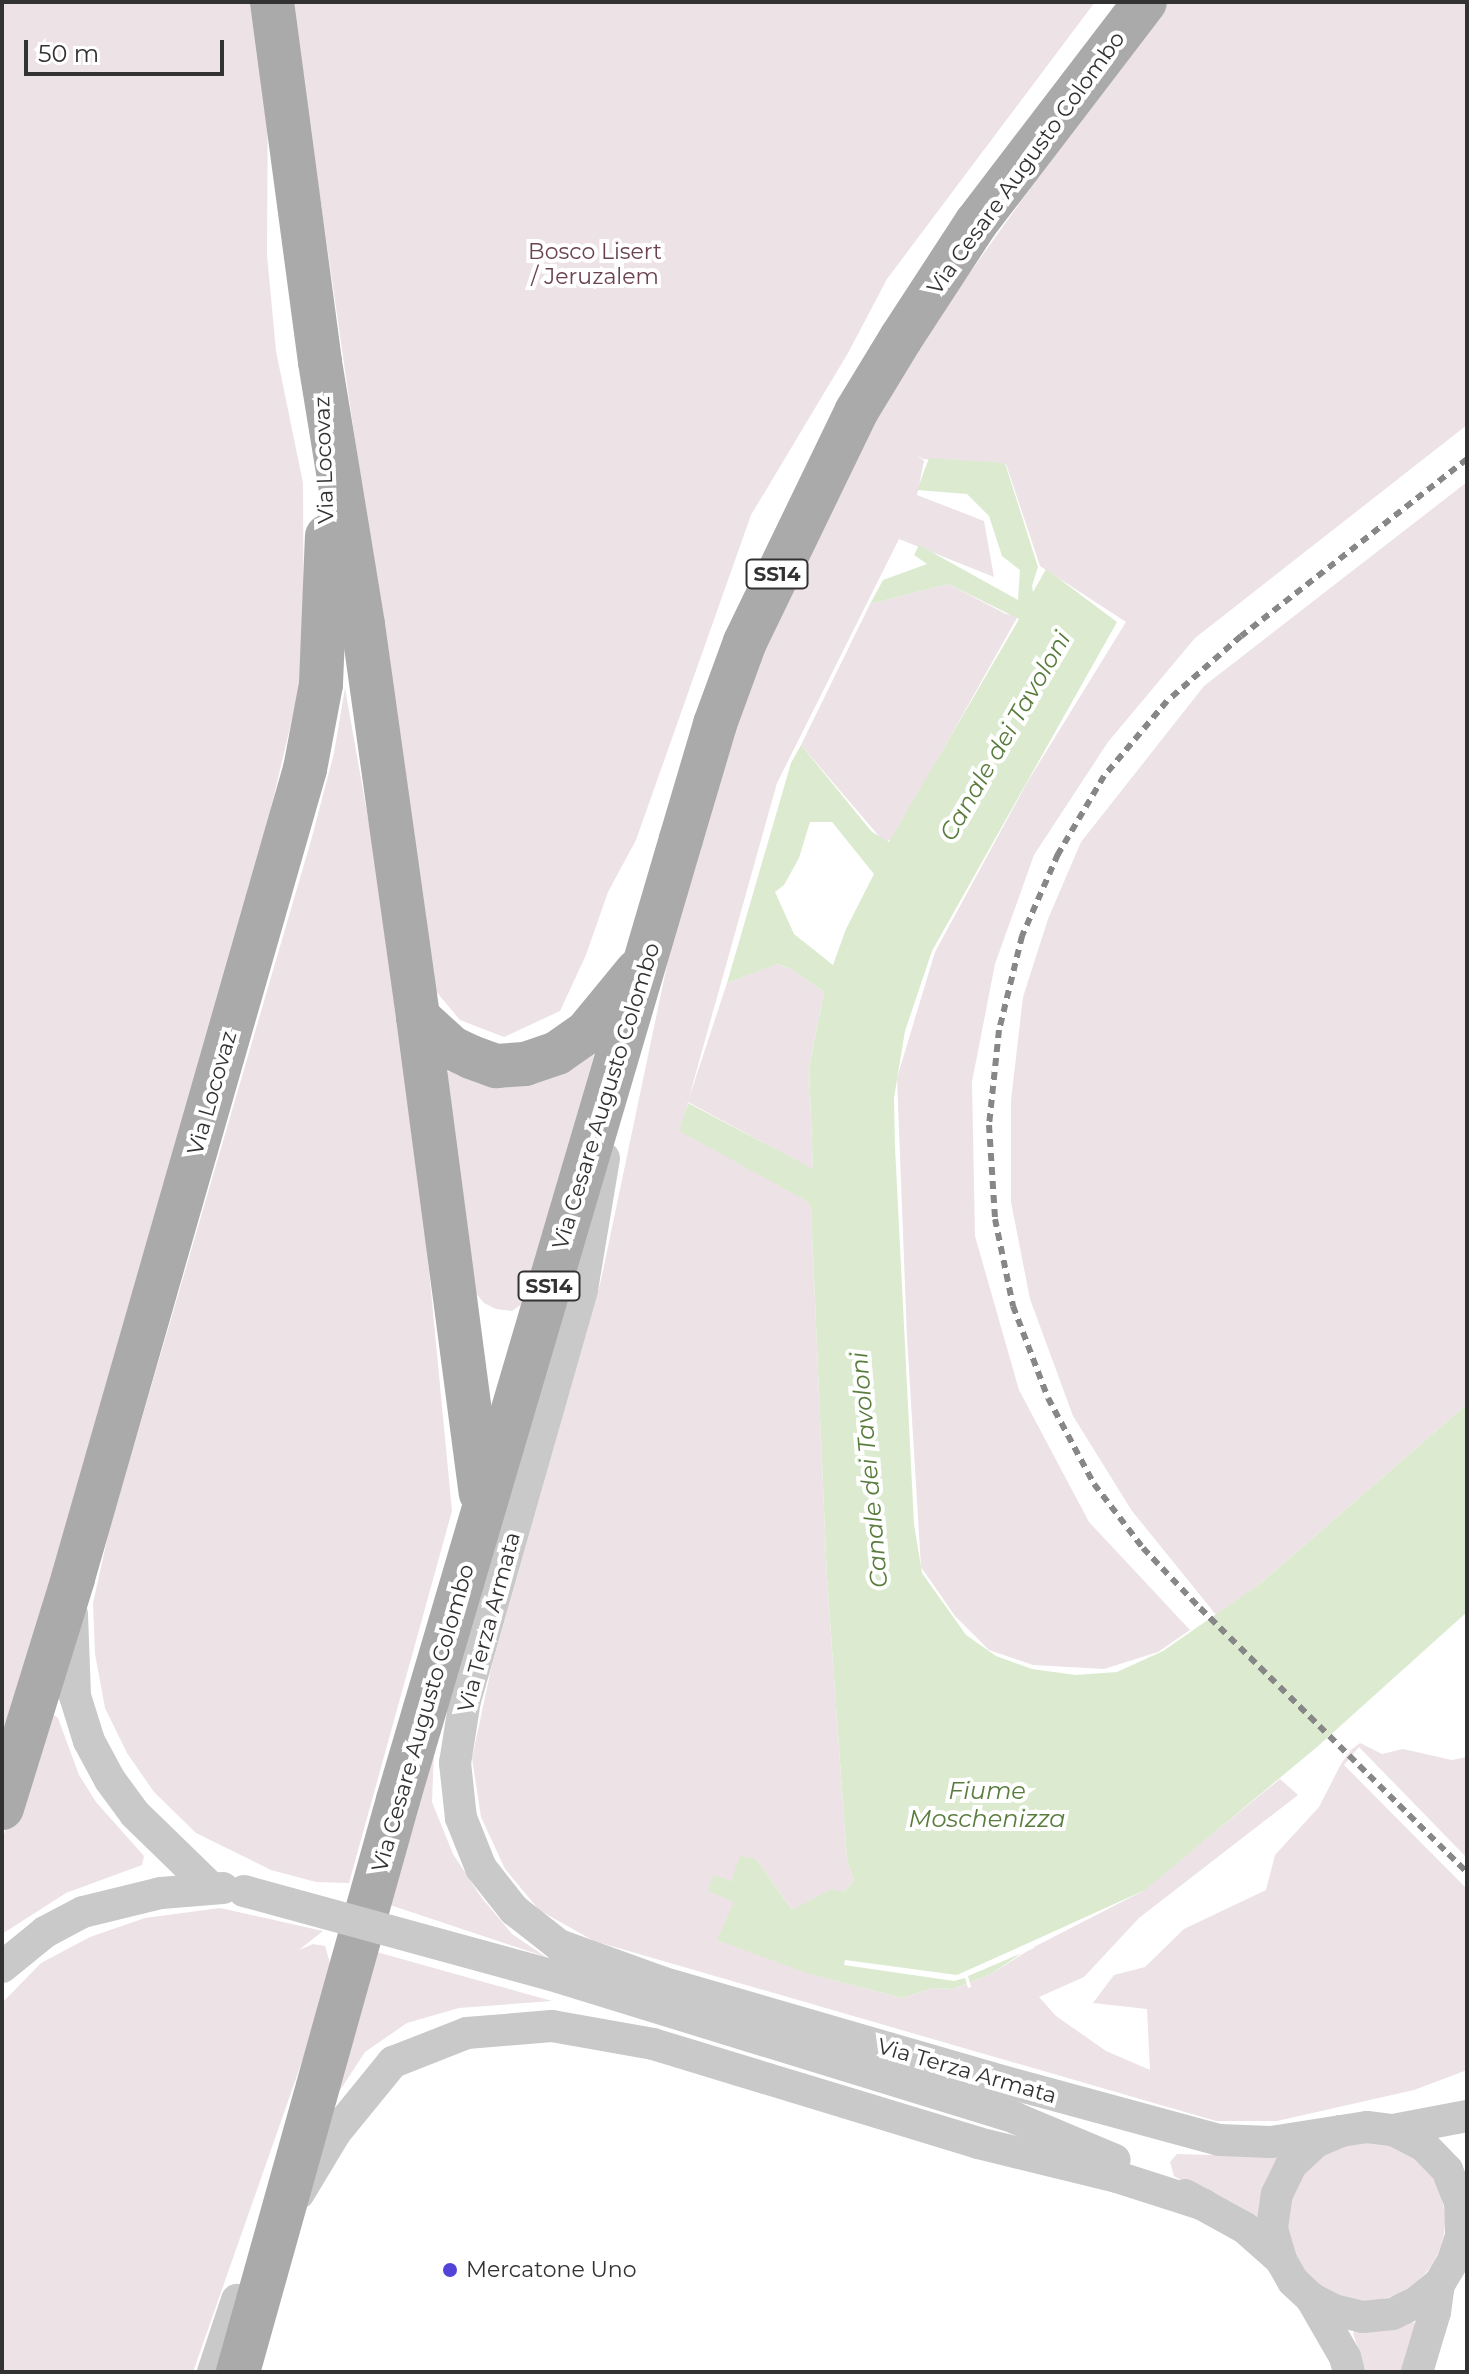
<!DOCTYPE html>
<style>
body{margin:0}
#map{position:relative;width:1469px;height:2374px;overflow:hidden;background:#fff;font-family:Montserrat,sans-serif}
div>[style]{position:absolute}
.green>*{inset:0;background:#ede2e6}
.round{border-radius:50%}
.water>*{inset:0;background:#dcebd0}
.pier>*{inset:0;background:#fff}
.street>*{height:32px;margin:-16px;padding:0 16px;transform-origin:16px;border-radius:16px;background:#c9c9c9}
.primary>*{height:44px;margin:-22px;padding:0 22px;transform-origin:22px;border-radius:22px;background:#aaa}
.rail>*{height:6px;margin-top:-3px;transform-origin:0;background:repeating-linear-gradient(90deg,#878787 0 8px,transparent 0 14px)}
.street-bridge>*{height:32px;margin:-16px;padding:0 16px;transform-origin:16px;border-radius:16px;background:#c9c9c9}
.dots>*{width:22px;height:22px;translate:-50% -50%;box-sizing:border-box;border:4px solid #fff;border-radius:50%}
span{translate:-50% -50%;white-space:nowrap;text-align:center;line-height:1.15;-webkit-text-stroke:8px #fff;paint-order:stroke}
.shield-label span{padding:2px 6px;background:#fff;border:2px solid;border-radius:6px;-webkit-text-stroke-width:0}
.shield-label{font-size:20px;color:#323232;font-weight:700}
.street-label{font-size:22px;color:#323232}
.park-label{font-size:22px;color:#6b424e}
.poi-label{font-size:22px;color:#323232}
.left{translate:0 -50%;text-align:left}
.water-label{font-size:24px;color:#597c3d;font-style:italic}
.frame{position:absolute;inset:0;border:4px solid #323232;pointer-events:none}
.scale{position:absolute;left:24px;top:40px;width:200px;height:36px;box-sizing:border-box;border:4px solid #323232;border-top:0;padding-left:10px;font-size:24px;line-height:28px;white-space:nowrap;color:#323232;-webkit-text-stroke:6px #fff;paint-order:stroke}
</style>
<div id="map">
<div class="green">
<i style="clip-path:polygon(2px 2px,256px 2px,268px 79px,267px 255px,276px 351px,303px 483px,304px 668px,267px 825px,2px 1751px)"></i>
<i style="clip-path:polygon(292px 2px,1095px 2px,887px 279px,848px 353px,751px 515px,636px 840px,608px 892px,586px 955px,560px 1011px,504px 1037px,460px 1020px,434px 989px)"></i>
<i style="clip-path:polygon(1164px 2px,1467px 2px,1467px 425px,1195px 638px,1108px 742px,1034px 855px,995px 964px,972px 1082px,975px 1236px,1019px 1390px,1089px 1522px,1190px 1630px,1158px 1652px,1104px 1669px,1033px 1665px,989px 1650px,955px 1616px,921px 1567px,907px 1337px,897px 1078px,935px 952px,1028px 781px,1126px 622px,1040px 566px,1006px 464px,923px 459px,916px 454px,924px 461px,917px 495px,984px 521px,994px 577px,899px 539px,777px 783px,688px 1101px,727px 983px,776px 964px,791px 969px,824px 992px,809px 1067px,813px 1170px,688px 1102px,680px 1130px,808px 1201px,811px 1209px,827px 1578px,847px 1861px,854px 1881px,843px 1892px,792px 1910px,756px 1859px,730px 1881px,708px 1890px,735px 1902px,811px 1974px,902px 1998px,934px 1988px,953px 1989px,991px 1974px,1034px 1947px,1141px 1892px,1280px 1779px,1298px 1795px,1139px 1918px,1084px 1977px,1039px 1997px,1056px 2016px,1106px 2051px,1150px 2070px,1147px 2009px,1093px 2003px,1114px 1975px,1145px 1967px,1184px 1929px,1266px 1890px,1275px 1855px,1319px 1807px,1341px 1764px,1351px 1750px,1360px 1743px,1382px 1754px,1403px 1749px,1452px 1760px,1467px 1757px,1467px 1858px,1359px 1747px,1344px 1765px,1467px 1889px,1467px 2070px,1414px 2090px,1277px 2121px,1216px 2121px,594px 1941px,539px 1910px,505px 1869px,481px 1817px,472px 1758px,491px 1669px,601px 1280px,671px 946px,746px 691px,862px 423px)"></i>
<i style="clip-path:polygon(1467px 482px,1467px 1404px,1261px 1583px,1217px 1616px,1132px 1511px,1073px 1416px,1030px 1299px,1011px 1202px,1011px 1100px,1023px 997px,1048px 919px,1081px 842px,1204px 686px)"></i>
<i style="clip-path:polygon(948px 584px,1006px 614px,1018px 616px,893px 839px,884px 842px,801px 745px,870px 604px)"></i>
<i style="clip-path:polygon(345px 688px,407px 1040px,452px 1511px,349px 1883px,316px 1882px,271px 1870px,196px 1833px,154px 1792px,127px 1753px,105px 1708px,95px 1654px,93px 1603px,109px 1531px,312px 837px,334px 753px)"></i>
<i style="clip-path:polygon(595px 1052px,522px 1304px,512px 1311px,496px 1309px,484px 1303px,473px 1290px,445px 1072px)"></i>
<i style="clip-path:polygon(50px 1712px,58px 1718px,79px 1775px,96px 1802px,144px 1856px,142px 1865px,66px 1893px,2px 1934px,2px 1842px,37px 1719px)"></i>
<i style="clip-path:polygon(434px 1750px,432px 1802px,453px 1854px,481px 1897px,512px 1934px,546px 1957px,387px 1904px)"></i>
<i style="clip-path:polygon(220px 1908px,323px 1931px,299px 1950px,313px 1944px,325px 1946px,333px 1973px,193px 2372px,2px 2372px,2px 2003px,41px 1963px,90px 1937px,145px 1918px)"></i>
<i style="clip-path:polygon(373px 1951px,552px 2001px,459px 2008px,407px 2023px,365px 2052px,335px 2098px)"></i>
<i class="round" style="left:1285px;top:2141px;width:160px;height:160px"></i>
<i style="clip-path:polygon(1177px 2154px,1285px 2157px,1265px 2228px,1174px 2176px,1170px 2162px)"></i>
<i style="clip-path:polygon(1406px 2321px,1416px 2323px,1405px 2372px,1366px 2372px,1353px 2333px,1357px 2324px)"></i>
</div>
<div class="water">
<i style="clip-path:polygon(evenodd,929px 458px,1005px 463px,1038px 567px,1032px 586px,1033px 592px,1046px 569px,1117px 622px,932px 951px,905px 1031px,894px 1098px,895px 1147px,914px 1524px,922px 1573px,966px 1635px,996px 1656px,1032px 1669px,1076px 1675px,1117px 1672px,1163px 1651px,1261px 1583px,1467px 1404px,1467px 1612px,1317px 1747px,1145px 1890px,1035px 1940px,1028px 1949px,991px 1974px,953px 1989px,934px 1988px,902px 1998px,810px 1974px,717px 1940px,734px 1902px,708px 1891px,713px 1875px,731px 1881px,740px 1856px,756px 1859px,792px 1910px,832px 1889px,843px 1892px,854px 1881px,847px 1861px,827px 1578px,811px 1209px,807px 1201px,679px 1131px,688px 1103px,813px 1169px,809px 1067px,824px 992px,791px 969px,777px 964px,727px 983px,791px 763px,801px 745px,872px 832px,889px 842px,1019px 619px,948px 584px,870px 604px,883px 580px,927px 564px,914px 555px,919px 545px,1018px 600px,1020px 570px,1002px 556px,989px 516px,967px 494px,917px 490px,929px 458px,810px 822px,832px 822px,874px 874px,846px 929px,833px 965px,794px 934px,775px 892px,784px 885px,799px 858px,810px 822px)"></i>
</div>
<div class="pier">
<i style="clip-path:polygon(1035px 1940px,1034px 1948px,968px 1976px,971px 1987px,968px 1988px,965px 1978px,954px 1981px,844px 1965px,845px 1960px,957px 1975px)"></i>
</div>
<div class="street">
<i style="left:604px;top:1158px;width:134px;rotate:99.5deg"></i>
<i style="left:582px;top:1290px;width:426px;rotate:105.9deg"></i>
<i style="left:465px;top:1700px;width:64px;rotate:99deg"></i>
<i style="left:455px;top:1763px;width:55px;rotate:83.8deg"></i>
<i style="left:461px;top:1818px;width:54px;rotate:68.2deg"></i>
<i style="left:481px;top:1868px;width:53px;rotate:51.8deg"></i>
<i style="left:514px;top:1910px;width:57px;rotate:37.9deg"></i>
<i style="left:559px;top:1945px;width:109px;rotate:19.9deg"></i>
<i style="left:661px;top:1982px;width:344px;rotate:16.2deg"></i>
<i style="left:991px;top:2078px;width:236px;rotate:15.2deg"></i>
<i style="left:1219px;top:2140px;width:52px;rotate:2.2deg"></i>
<i style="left:1271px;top:2142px;width:71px;rotate:-8.9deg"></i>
<i style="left:1341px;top:2131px;width:26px;rotate:-9deg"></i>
<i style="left:1367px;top:2127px;width:26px;rotate:7deg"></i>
<i style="left:1393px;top:2130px;width:34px;rotate:27deg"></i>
<i style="left:1423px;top:2145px;width:35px;rotate:46deg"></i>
<i style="left:1447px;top:2170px;width:35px;rotate:68deg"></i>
<i style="left:1460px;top:2202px;width:34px;rotate:88deg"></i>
<i style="left:1461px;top:2236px;width:26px;rotate:108deg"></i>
<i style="left:1453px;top:2261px;width:27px;rotate:121deg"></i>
<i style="left:1439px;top:2284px;width:28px;rotate:141deg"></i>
<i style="left:1417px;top:2302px;width:28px;rotate:154deg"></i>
<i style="left:1392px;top:2314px;width:29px;rotate:174deg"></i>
<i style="left:1363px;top:2317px;width:28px;rotate:-167deg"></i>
<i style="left:1336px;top:2311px;width:28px;rotate:-153deg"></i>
<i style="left:1311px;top:2298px;width:25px;rotate:-137deg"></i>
<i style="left:1293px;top:2281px;width:24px;rotate:-120deg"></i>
<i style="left:1281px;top:2260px;width:33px;rotate:-106deg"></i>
<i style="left:1272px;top:2228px;width:34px;rotate:-82deg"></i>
<i style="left:1277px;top:2194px;width:32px;rotate:-64deg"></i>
<i style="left:1291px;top:2165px;width:34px;rotate:-43deg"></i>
<i style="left:1316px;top:2142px;width:27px;rotate:-24deg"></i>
<i style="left:72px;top:1614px;width:82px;rotate:87.9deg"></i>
<i style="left:75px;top:1696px;width:47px;rotate:72.7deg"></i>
<i style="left:89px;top:1741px;width:44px;rotate:61.7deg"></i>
<i style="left:110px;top:1780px;width:42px;rotate:53.7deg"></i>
<i style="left:135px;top:1814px;width:105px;rotate:44.2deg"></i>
<i style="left:2px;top:1967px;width:55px;rotate:-39.1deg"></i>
<i style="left:45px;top:1932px;width:43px;rotate:-27.8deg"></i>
<i style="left:83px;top:1912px;width:80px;rotate:-13.7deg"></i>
<i style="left:161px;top:1893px;width:62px;rotate:-4.6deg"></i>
<i style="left:548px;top:1974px;width:489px;rotate:17.1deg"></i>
<i style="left:1015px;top:2118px;width:108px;rotate:22.8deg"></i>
<i style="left:1393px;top:2130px;width:75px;rotate:-10.7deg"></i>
<i style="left:299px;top:2193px;width:70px;rotate:-59deg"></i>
<i style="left:335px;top:2133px;width:92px;rotate:-50.8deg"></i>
<i style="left:393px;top:2062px;width:79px;rotate:-21.4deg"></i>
<i style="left:467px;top:2033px;width:85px;rotate:-4.7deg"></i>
<i style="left:552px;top:2026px;width:103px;rotate:10.1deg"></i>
<i style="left:653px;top:2044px;width:340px;rotate:16.9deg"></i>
<i style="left:978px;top:2143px;width:143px;rotate:13.7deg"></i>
<i style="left:1117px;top:2177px;width:91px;rotate:17.8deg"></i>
<i style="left:1185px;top:2195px;width:68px;rotate:28.8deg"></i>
<i style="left:1245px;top:2228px;width:48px;rotate:41.6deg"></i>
<i style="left:1311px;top:2298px;width:68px;rotate:60deg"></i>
<i style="left:1345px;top:2357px;width:16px;rotate:75deg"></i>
<i style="left:213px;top:2372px;width:76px;rotate:-71.6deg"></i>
<i style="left:1417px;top:2372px;width:63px;rotate:-73.3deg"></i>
<i style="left:1435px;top:2312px;width:28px;rotate:-82deg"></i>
</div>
<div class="primary">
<i style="left:272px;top:2px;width:363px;rotate:82.4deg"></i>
<i style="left:320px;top:362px;width:266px;rotate:80.7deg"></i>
<i style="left:363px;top:625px;width:396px;rotate:82deg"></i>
<i style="left:418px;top:1017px;width:480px;rotate:82.5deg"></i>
<i style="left:418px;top:1017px;width:46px;rotate:42.4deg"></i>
<i style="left:452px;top:1048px;width:21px;rotate:25deg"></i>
<i style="left:471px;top:1057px;width:27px;rotate:20deg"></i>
<i style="left:496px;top:1066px;width:29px;rotate:-4deg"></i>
<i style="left:525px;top:1064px;width:34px;rotate:-19deg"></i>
<i style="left:557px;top:1053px;width:35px;rotate:-35deg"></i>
<i style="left:586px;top:1033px;width:80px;rotate:-50.6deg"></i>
<i style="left:2px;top:1808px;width:241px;rotate:-72.8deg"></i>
<i style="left:73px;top:1578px;width:842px;rotate:-74deg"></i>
<i style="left:305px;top:769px;width:86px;rotate:-79.3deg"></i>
<i style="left:321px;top:684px;width:148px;rotate:-87.7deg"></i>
<i style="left:238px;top:2372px;width:594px;rotate:-74.37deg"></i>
<i style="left:398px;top:1800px;width:1002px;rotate:-73.59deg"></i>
<i style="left:681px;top:839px;width:120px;rotate:-73.5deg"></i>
<i style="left:715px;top:724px;width:87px;rotate:-69.9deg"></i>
<i style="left:745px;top:642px;width:255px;rotate:-64.2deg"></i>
<i style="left:856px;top:412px;width:87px;rotate:-58.7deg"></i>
<i style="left:901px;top:338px;width:137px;rotate:-56.9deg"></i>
<i style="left:976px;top:223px;width:278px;rotate:-52.6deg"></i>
</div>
<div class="rail">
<i style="left:1467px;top:459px;width:287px;rotate:141.9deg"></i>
<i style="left:1241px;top:636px;width:98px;rotate:138.7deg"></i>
<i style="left:1167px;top:701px;width:98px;rotate:130deg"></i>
<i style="left:1104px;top:776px;width:91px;rotate:120.5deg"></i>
<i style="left:1058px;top:854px;width:90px;rotate:113.7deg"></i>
<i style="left:1022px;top:936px;width:97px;rotate:103.7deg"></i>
<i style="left:999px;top:1030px;width:96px;rotate:96deg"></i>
<i style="left:989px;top:1125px;width:94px;rotate:86.3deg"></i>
<i style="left:995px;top:1219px;width:89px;rotate:78.3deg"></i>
<i style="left:1013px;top:1306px;width:98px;rotate:69.2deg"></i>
<i style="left:1048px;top:1398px;width:98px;rotate:61.9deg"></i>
<i style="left:1094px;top:1484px;width:81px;rotate:52.6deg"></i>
<i style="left:1143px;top:1548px;width:83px;rotate:46.5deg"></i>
<i style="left:1200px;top:1608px;width:375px;rotate:44.7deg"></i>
</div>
<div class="street-bridge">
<i style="left:244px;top:1891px;width:315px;rotate:15.3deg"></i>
</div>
<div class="dots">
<i style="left:450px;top:2270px;background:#5244d8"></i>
</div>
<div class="shield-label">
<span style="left:777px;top:574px">SS14</span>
<span style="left:549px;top:1286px">SS14</span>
</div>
<div class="street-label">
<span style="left:1026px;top:163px;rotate:-54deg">Via Cesare Augusto Colombo</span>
<span style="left:324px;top:460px;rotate:-92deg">Via Locovaz</span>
<span style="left:212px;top:1093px;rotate:-74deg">Via Locovaz</span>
<span style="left:606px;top:1096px;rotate:-73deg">Via Cesare Augusto Colombo</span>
<span style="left:489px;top:1622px;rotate:-75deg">Via Terza Armata</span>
<span style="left:423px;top:1718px;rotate:-74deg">Via Cesare Augusto Colombo</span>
<span style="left:967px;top:2071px;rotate:16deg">Via Terza Armata</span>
</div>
<div class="park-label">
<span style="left:595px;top:264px">Bosco Lisert<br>/ Jeruzalem</span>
</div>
<div class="poi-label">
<span class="left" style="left:466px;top:2270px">Mercatone Uno</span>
</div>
<div class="water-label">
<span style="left:1005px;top:736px;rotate:-60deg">Canale dei Tavoloni</span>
<span style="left:869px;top:1470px;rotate:-95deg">Canale dei Tavoloni</span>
<span style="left:987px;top:1805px">Fiume<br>Moschenizza</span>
</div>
<div class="frame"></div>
<div class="scale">50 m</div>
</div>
